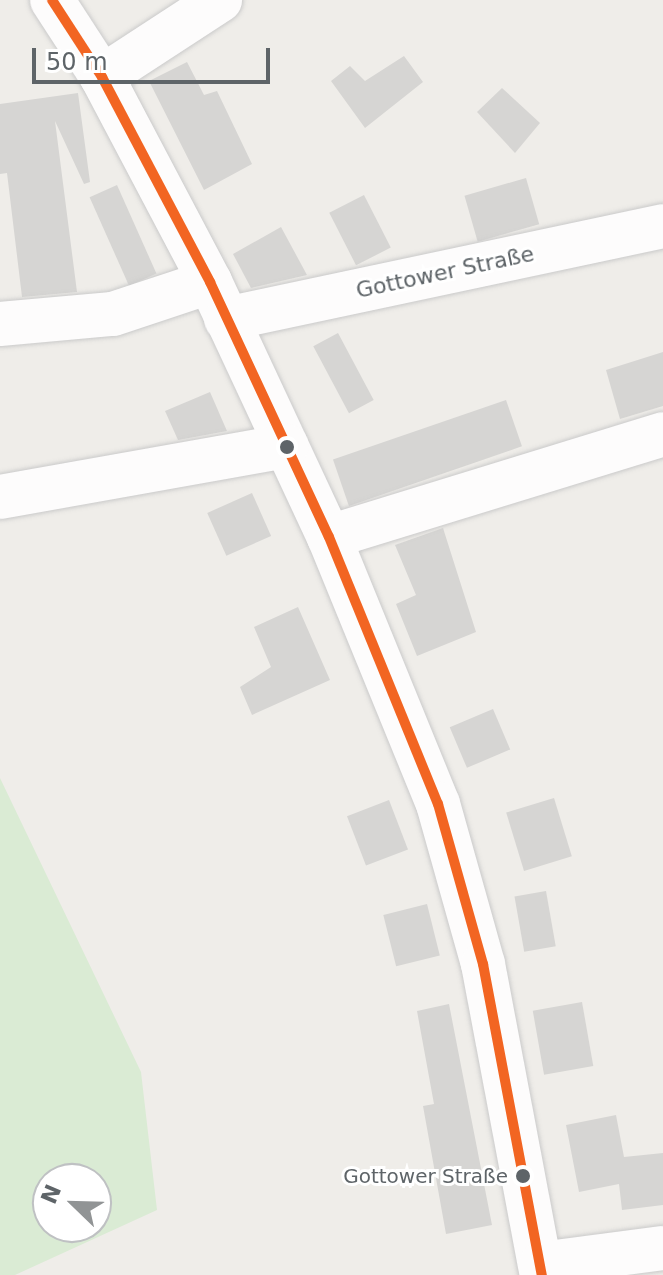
<!DOCTYPE html>
<meta charset="utf-8">
<style>
body{margin:0}
#map{position:relative;width:663px;height:1275px;overflow:hidden;background:#efede9;font-family:"DejaVu Sans",sans-serif}
div>[style]{position:absolute}
.green>*{inset:0;background:#daebd4}
.building>*{inset:0;background:#d6d5d3;transform-origin:0 0}
.roads{filter:drop-shadow(0 0 2px #cacaca) drop-shadow(0 0 2px #cacaca)}
.minor>*{height:44px;margin:-22px;padding:0 22px;transform-origin:22px;border-radius:22px;background:#fdfcfc}
.bus-1>*{height:10px;margin:-5px;padding:0 5px;transform-origin:5px;border-radius:5px;background:#f26522}
.dots>*{width:22px;height:22px;translate:-50% -50%;box-sizing:border-box;border:4px solid #fff;border-radius:50%}
span{translate:-50% -50%;white-space:nowrap;text-align:center;line-height:1.15;-webkit-text-stroke:6px #fff;paint-order:stroke}
.bus-label{font-size:20px;color:#5e6468}
.right{translate:-100% -50%;text-align:right}
.street-label{font-size:22px;color:#5e6468}
.north{position:absolute;left:32px;top:1163px;width:80px;height:80px;box-sizing:border-box;background:#fff;border:2px solid #bfc1c3;border-radius:50%;rotate:293deg;font-size:22px;font-weight:700;line-height:32px;text-align:center;color:#5e6468}
.north::after{content:'';display:block;margin:auto;width:28px;height:36px;background:#919495;clip-path:polygon(50% 0,100% 100%,50% 72%,0 100%)}
.scale{position:absolute;left:32px;top:48px;width:238px;height:36px;box-sizing:border-box;border:4px solid #5e6468;border-top:0;padding-left:10px;font-size:24px;line-height:28px;white-space:nowrap;color:#5e6468;-webkit-text-stroke:6px #fff;paint-order:stroke}
</style>
<div id="map">
<div class="green">
<i style="clip-path:polygon(evenodd,0 778px,141px 1072px,157px 1210px,15px 1275px,0 1275px,0 778px,48px 1179px,96px 1179px,96px 1227px,48px 1227px,48px 1179px)"></i>
</div>
<div class="building">
<i style="clip-path:polygon(404px 56px,423px 82px,365px 128px,331px 81px,350px 66px,365px 81px)"></i>
<i style="clip-path:polygon(187px 62px,204px 95px,217px 91px,252px 164px,204px 190px,149px 81px)"></i>
<i style="clip-path:polygon(502px 88px,540px 123px,515px 153px,477px 112px)"></i>
<i style="clip-path:polygon(78px 93px,90px 182px,84px 184px,55px 121px,77px 292px,22px 297px,7px 173px,0 174px,0 104px)"></i>
<i style="left:526px;top:178px;width:48px;height:64px;rotate:74deg"></i>
<i style="left:117px;top:185px;width:97px;height:30px;rotate:66deg"></i>
<i style="left:364px;top:195px;width:59px;height:39px;rotate:63deg"></i>
<i style="clip-path:polygon(281px 227px,307px 275px,251px 288px,233px 254px)"></i>
<i style="left:338px;top:333px;width:76px;height:28px;rotate:62deg"></i>
<i style="clip-path:polygon(663px 352px,663px 406px,620px 419px,606px 370px)"></i>
<i style="clip-path:polygon(210px 392px,227px 431px,178px 440px,165px 411px)"></i>
<i style="left:506px;top:400px;width:49px;height:183px;rotate:71deg"></i>
<i style="left:252px;top:493px;width:47px;height:49px;rotate:66deg"></i>
<i style="clip-path:polygon(443px 528px,476px 632px,417px 656px,396px 604px,416px 595px,395px 545px)"></i>
<i style="clip-path:polygon(298px 607px,330px 680px,252px 715px,240px 687px,271px 667px,254px 627px)"></i>
<i style="left:493px;top:709px;width:44px;height:47px;rotate:67deg"></i>
<i style="left:554px;top:798px;width:61px;height:50px;rotate:73deg"></i>
<i style="left:389px;top:800px;width:53px;height:45px;rotate:69deg"></i>
<i style="left:546px;top:891px;width:56px;height:32px;rotate:80deg"></i>
<i style="left:427px;top:904px;width:53px;height:45px;rotate:76deg"></i>
<i style="left:582px;top:1002px;width:65px;height:50px;rotate:80deg"></i>
<i style="clip-path:polygon(449px 1004px,492px 1225px,446px 1234px,423px 1106px,434px 1104px,417px 1011px)"></i>
<i style="clip-path:polygon(616px 1115px,624px 1157px,663px 1153px,663px 1205px,622px 1210px,619px 1184px,579px 1192px,566px 1125px)"></i>
</div>
<div class="roads">
<div class="minor">
<i style="left:52px;top:0;width:92px;rotate:57deg"></i>
<i style="left:102px;top:77px;width:232px;rotate:62.2deg"></i>
<i style="left:210px;top:282px;width:281px;rotate:65deg"></i>
<i style="left:329px;top:537px;width:288px;rotate:67.8deg"></i>
<i style="left:438px;top:804px;width:166px;rotate:74.3deg"></i>
<i style="left:483px;top:964px;width:317px;rotate:79.3deg"></i>
<i style="left:102px;top:77px;width:141px;rotate:-33.1deg"></i>
<i style="left:226px;top:319px;width:447px;rotate:-12deg"></i>
<i style="left:0;top:324px;width:113px;rotate:-5.1deg"></i>
<i style="left:113px;top:314px;width:102px;rotate:-18.3deg"></i>
<i style="left:0;top:497px;width:291px;rotate:-10.1deg"></i>
<i style="left:329px;top:537px;width:350px;rotate:-17.1deg"></i>
<i style="left:541px;top:1264px;width:123px;rotate:-7.5deg"></i>
</div>
</div>
<div class="bus-1">
<i style="left:52px;top:0;width:92px;rotate:57deg"></i>
<i style="left:102px;top:77px;width:232px;rotate:62.2deg"></i>
<i style="left:210px;top:282px;width:281px;rotate:65deg"></i>
<i style="left:329px;top:537px;width:288px;rotate:67.8deg"></i>
<i style="left:438px;top:804px;width:166px;rotate:74.3deg"></i>
<i style="left:483px;top:964px;width:317px;rotate:79.3deg"></i>
</div>
<div class="dots">
<i style="left:287px;top:447px;background:#5e6468"></i>
<i style="left:523px;top:1176px;background:#5e6468"></i>
</div>
<div class="bus-label">
<span class="right" style="left:508px;top:1176px">Gottower Straße</span>
</div>
<div class="street-label">
<span style="left:445px;top:272px;rotate:-12deg">Gottower Straße</span>
</div>
<div class="north">N</div>
<div class="scale">50 m</div>
</div>
